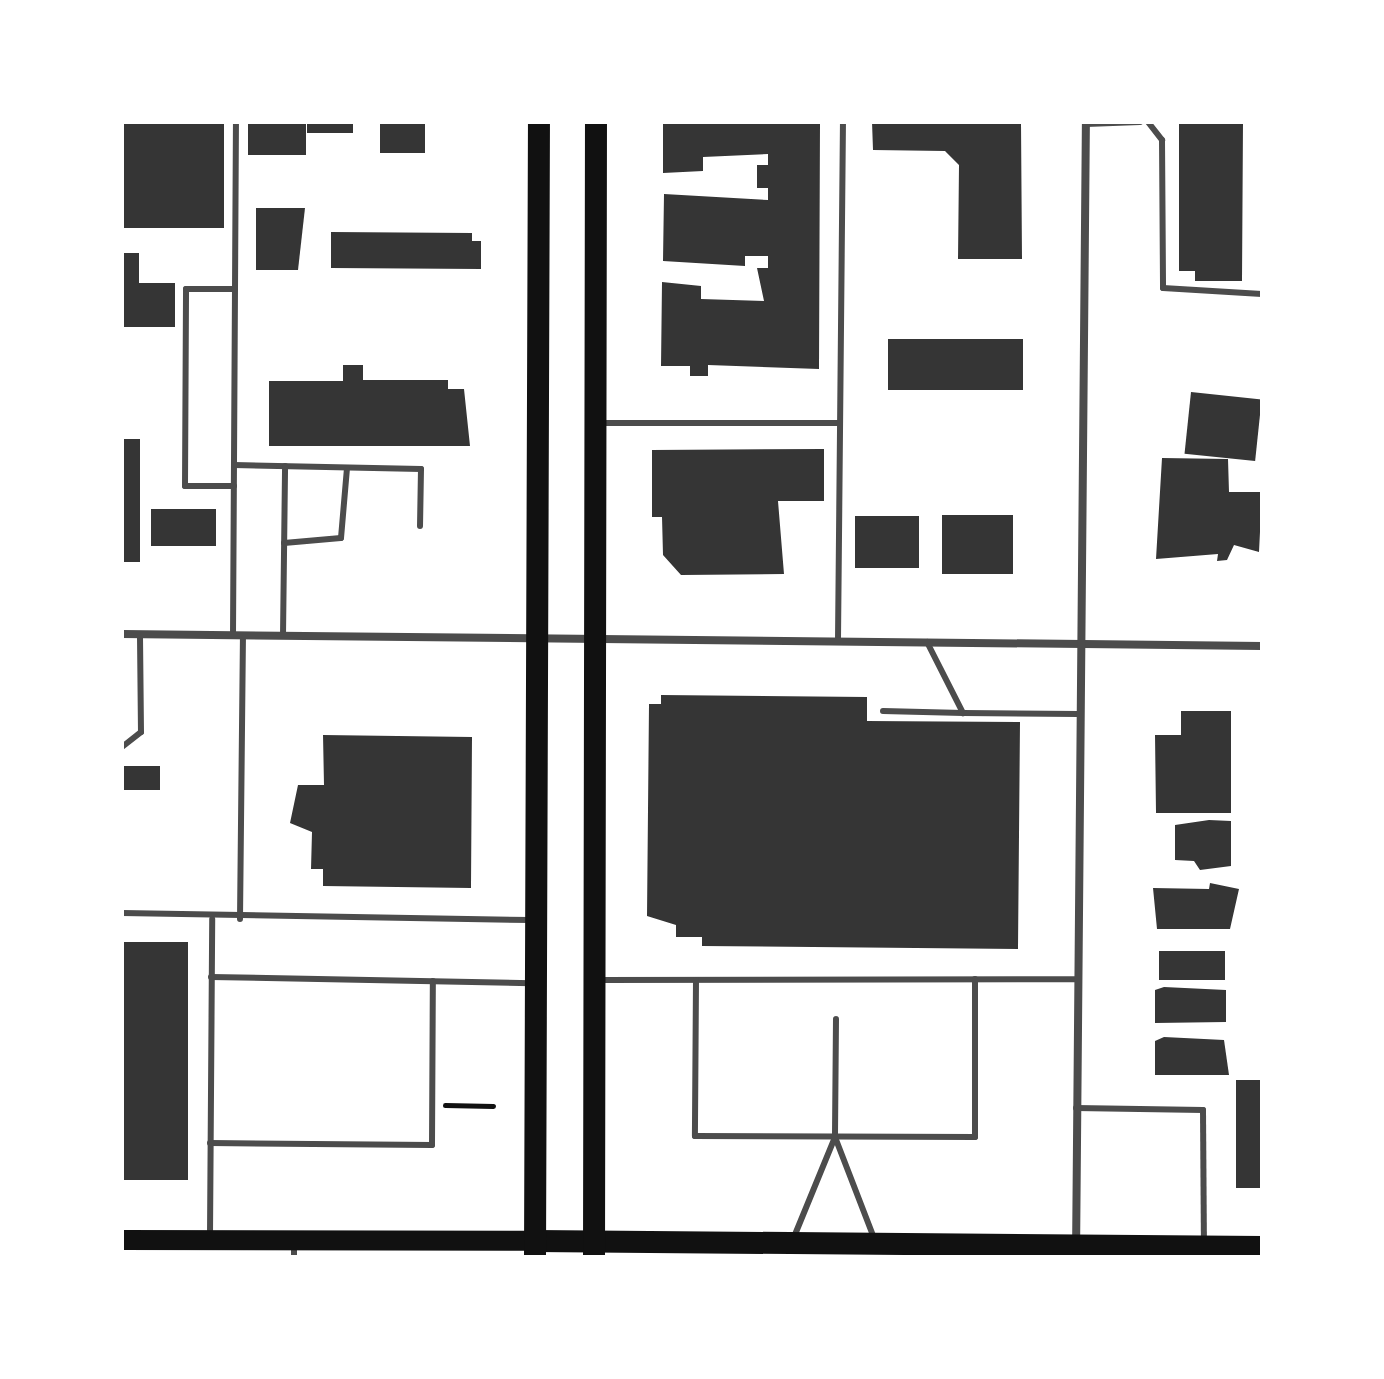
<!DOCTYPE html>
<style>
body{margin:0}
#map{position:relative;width:1384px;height:1379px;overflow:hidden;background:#fff;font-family:Montserrat,sans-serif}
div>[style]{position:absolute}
.building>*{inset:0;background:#353535;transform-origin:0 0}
.path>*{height:5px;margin:-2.5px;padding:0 2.5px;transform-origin:2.5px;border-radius:2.5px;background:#111}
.service>*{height:6px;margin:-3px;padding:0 3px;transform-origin:3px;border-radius:3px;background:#4c4c4c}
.minor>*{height:8px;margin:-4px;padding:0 4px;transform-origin:4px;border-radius:4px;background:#4c4c4c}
.primary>*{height:20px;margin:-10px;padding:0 10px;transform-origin:10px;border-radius:10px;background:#111}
.trunk>*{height:22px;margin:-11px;padding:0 11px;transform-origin:11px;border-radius:11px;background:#111}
span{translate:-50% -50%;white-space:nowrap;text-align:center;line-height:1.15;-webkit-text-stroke:6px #fff;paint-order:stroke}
.frame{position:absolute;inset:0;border:124px solid #fff;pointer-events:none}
</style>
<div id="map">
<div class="building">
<i style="left:122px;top:122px;width:102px;height:106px"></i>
<i style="left:248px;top:122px;width:58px;height:33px"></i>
<i style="left:307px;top:122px;width:46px;height:11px"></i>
<i style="left:380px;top:122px;width:45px;height:31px"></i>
<i style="clip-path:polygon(663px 122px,820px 122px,819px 369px,708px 365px,708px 376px,690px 376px,690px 366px,661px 366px,662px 282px,701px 286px,701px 299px,764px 301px,757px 268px,768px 268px,768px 256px,745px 256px,745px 266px,663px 261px,664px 194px,768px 200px,768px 188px,757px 188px,757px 165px,768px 165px,768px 154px,703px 157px,703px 171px,663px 173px)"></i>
<i style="clip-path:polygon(872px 122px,1021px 122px,1022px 259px,958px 259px,959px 165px,945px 151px,873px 150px)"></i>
<i style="clip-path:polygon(1243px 122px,1242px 281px,1195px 281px,1195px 271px,1179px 271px,1179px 124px)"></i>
<i style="clip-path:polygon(256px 208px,305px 208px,298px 270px,256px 270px)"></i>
<i style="clip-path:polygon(331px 232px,472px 233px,472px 241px,481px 241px,481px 269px,331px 268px)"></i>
<i style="clip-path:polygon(122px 253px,139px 253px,139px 283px,175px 283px,175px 327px,122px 327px)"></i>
<i style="left:888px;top:339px;width:135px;height:51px"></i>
<i style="clip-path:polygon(343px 365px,363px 365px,363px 380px,448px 380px,448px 389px,464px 389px,470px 446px,269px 446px,269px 381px,343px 381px)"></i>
<i style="left:1191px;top:392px;width:71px;height:62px;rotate:6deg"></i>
<i style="left:122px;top:439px;width:18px;height:123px"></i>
<i style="clip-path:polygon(824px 449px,824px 501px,778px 501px,784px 574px,681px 575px,663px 555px,662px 517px,652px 517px,652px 450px)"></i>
<i style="clip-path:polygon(1162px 458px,1228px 459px,1229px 492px,1262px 492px,1259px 552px,1234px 545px,1227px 560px,1217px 561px,1218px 554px,1156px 559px)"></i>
<i style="left:151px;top:509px;width:65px;height:37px"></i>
<i style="left:942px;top:515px;width:71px;height:59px"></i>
<i style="left:855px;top:516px;width:64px;height:52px"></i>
<i style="clip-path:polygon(661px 695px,867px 697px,867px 721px,1020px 722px,1018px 949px,702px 946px,702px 937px,676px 937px,676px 925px,647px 916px,649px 704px,661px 704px)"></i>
<i style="clip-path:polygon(1181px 711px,1231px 711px,1231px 813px,1156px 813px,1155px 735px,1181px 735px)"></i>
<i style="clip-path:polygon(323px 735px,472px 737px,471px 888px,323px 886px,323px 869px,311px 869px,312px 832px,290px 823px,298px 785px,324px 785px)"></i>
<i style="left:122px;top:766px;width:38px;height:24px"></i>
<i style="clip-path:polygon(1209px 820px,1231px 821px,1231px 866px,1200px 870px,1194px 861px,1175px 860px,1175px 825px)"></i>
<i style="clip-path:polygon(1210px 883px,1239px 889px,1230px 929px,1157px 929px,1153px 888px,1209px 889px)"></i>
<i style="left:122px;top:942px;width:66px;height:238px"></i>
<i style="left:1159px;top:951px;width:66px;height:29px"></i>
<i style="clip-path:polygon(1164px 987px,1226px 990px,1226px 1022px,1155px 1023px,1155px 990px)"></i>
<i style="clip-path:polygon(1164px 1037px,1224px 1040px,1229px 1075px,1155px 1075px,1155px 1041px)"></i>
<i style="left:1236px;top:1080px;width:26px;height:108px"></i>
</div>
<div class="path">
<i style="left:445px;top:1105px;width:48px;rotate:1.2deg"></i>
</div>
<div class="service">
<i style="left:1148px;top:122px;width:23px;rotate:52deg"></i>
<i style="left:1162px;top:140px;width:148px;rotate:89.6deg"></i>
<i style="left:1163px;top:288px;width:99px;rotate:3.5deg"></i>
<i style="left:1086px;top:124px;width:54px;rotate:-2.1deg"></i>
<i style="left:599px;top:423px;width:241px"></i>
<i style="left:234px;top:465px;width:187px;rotate:1.2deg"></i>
<i style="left:421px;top:469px;width:57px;rotate:91deg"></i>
<i style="left:234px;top:486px;width:49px;rotate:180deg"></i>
<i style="left:185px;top:486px;width:197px;rotate:-89.7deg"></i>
<i style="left:186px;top:289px;width:49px"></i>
<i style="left:284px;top:543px;width:57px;rotate:-5deg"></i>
<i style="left:341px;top:538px;width:70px;rotate:-85.1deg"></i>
<i style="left:233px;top:636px;width:514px;rotate:-89.67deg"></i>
<i style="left:283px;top:636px;width:170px;rotate:-89.3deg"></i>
<i style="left:838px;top:640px;width:518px;rotate:-89.45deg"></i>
<i style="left:927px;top:642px;width:80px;rotate:63.1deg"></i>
<i style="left:963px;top:713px;width:115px;rotate:0.5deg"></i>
<i style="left:883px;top:711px;width:80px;rotate:1.4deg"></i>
<i style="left:122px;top:747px;width:24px;rotate:-38deg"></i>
<i style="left:141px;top:732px;width:98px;rotate:-90.6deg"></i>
<i style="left:122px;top:913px;width:408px;rotate:1deg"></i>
<i style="left:240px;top:919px;width:283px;rotate:-89.4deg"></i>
<i style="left:211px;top:977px;width:321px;rotate:1.1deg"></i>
<i style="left:601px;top:980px;width:476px;rotate:-0.1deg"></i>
<i style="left:696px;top:980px;width:156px;rotate:90.4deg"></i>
<i style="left:695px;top:1136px;width:280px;rotate:0.2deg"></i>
<i style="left:975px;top:1137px;width:158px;rotate:-90deg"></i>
<i style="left:836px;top:1019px;width:118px;rotate:90.5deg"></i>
<i style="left:835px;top:1137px;width:108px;rotate:68.9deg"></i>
<i style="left:1076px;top:1108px;width:127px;rotate:0.9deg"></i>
<i style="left:1203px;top:1110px;width:130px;rotate:89.6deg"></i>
<i style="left:210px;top:1143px;width:222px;rotate:0.5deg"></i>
<i style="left:432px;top:1145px;width:164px;rotate:-89.7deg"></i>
<i style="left:210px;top:1236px;width:317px;rotate:-89.6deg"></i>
<i style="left:794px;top:1237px;width:108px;rotate:-67.7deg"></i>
<i style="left:294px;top:1257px;width:13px;rotate:-90deg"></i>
</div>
<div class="minor">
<i style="left:122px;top:634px;width:1140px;rotate:0.6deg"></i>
<i style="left:1076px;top:1257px;width:1135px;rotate:-89.5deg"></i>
</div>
<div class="primary">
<i style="left:122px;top:1240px;width:413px;rotate:0.1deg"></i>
</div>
<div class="trunk">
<i style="left:535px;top:1241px;width:727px;rotate:0.47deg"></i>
<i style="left:535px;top:1257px;width:1135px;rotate:-89.8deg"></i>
<i style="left:594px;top:1257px;width:1135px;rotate:-89.9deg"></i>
</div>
<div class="frame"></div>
</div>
